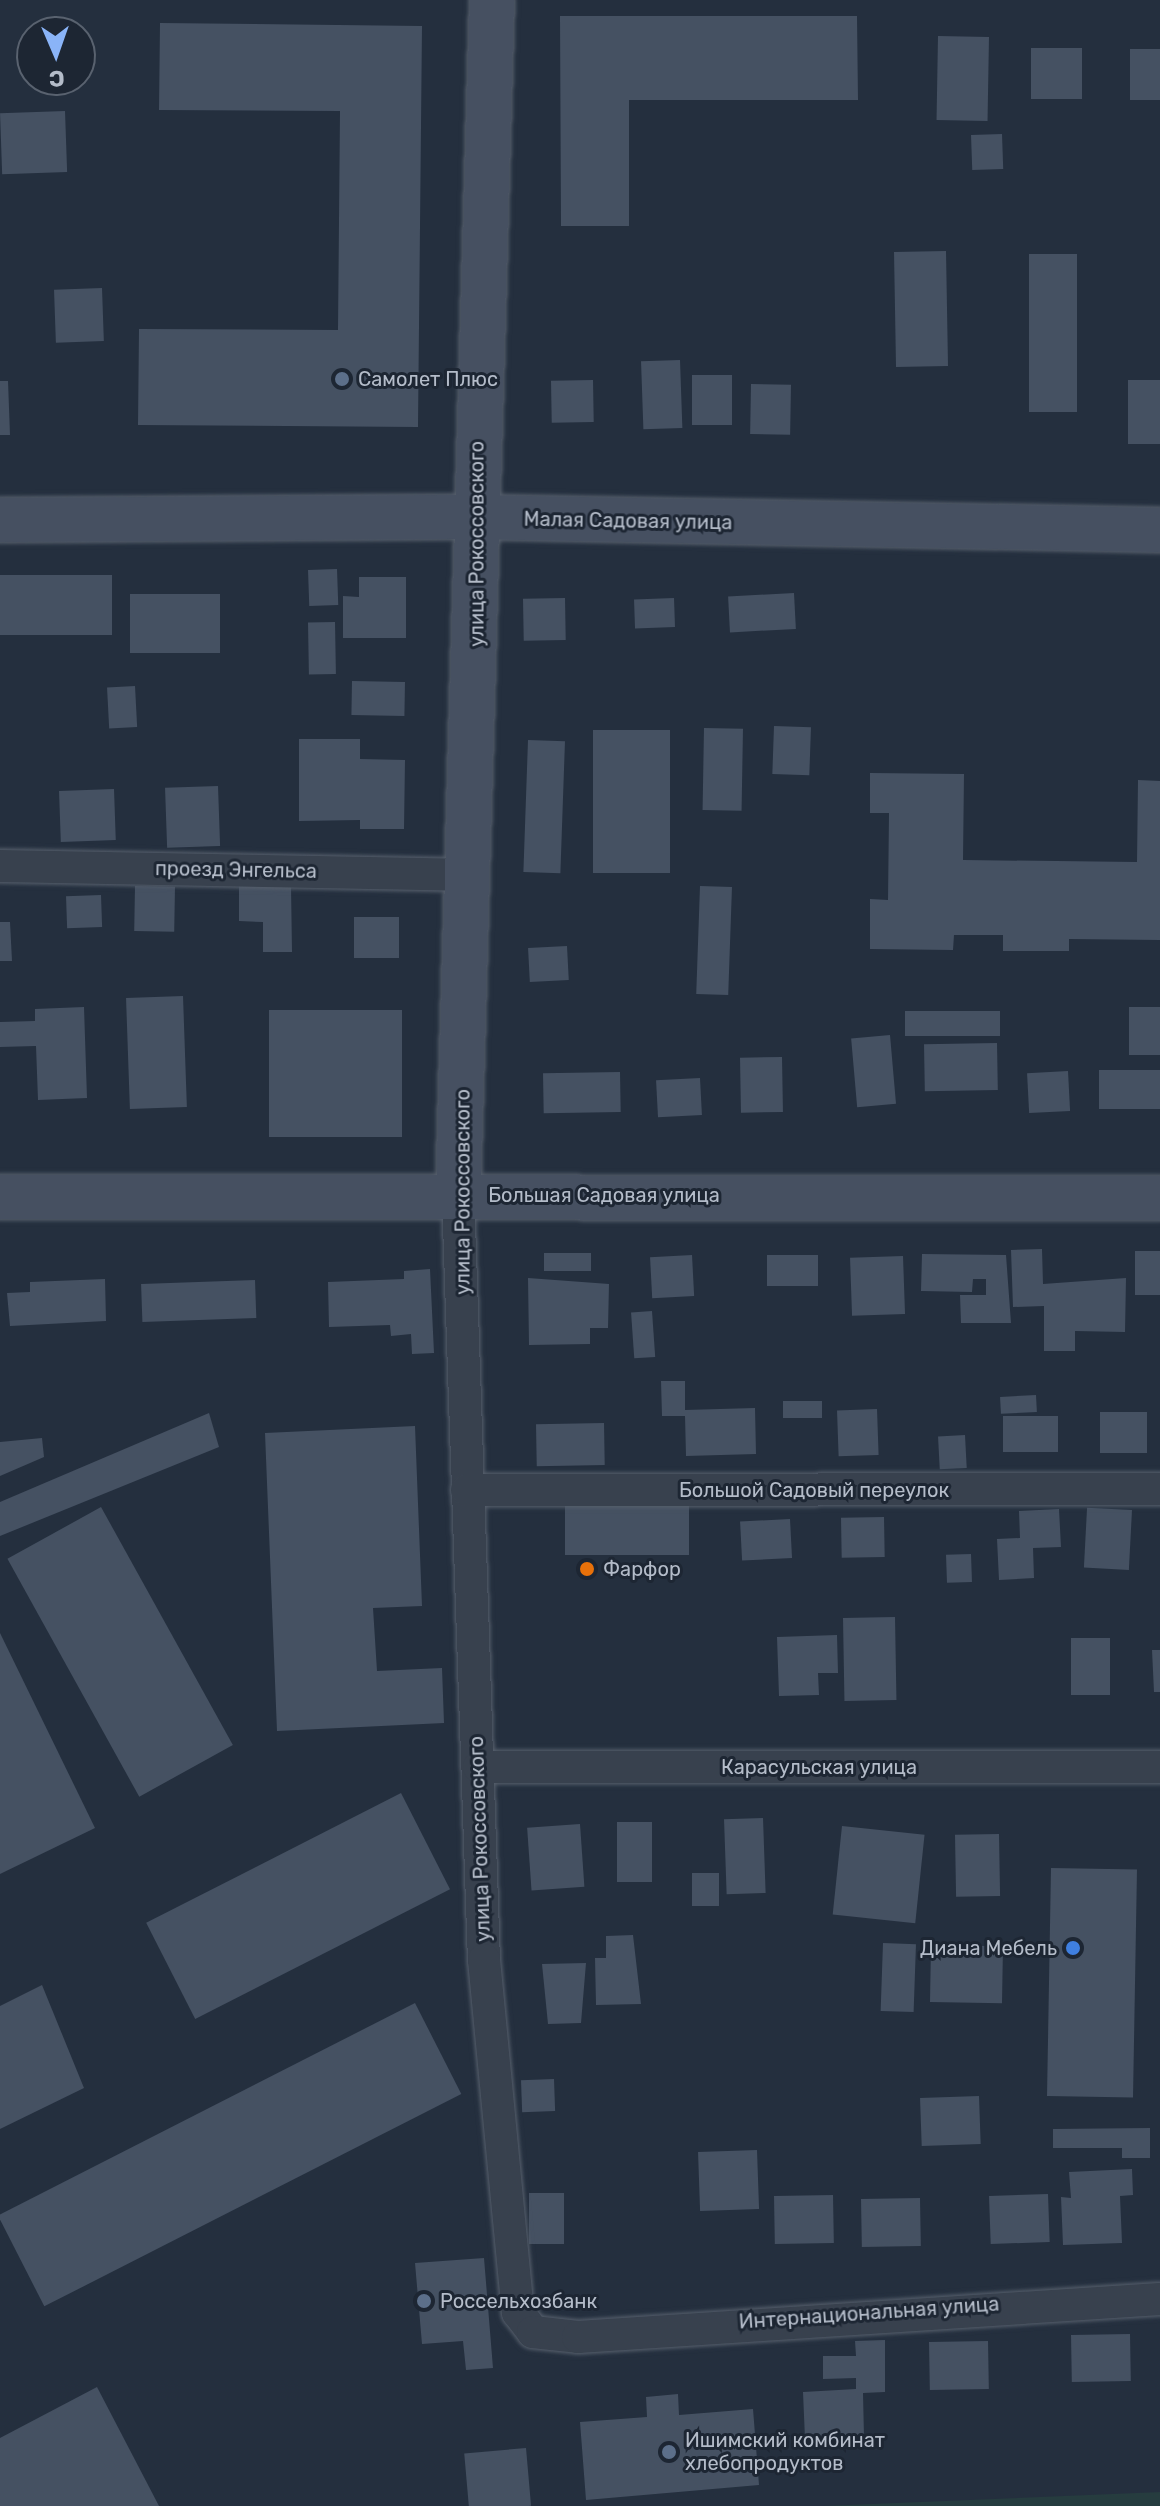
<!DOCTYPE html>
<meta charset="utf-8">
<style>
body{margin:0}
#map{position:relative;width:1160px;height:2506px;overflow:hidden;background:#242f3e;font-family:Rubik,sans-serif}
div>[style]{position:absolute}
.green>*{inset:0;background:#263c3f}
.building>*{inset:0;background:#455162;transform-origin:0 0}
.roads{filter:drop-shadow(0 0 2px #565f6c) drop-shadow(0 0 2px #565f6c)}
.street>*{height:32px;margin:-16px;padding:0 16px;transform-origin:16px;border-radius:16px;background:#38414e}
.secondary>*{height:44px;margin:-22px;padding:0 22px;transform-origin:22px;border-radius:22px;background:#465061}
.dots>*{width:22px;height:22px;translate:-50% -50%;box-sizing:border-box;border:4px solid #1d2633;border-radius:50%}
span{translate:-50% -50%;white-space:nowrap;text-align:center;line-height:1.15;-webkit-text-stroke:6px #1d2633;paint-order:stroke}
.poi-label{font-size:20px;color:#b4bcc9}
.left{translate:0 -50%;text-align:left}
.right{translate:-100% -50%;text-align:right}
.street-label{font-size:20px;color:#b4bcc9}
.north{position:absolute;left:16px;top:16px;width:80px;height:80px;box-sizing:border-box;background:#1d2633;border:2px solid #59626f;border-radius:50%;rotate:178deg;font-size:22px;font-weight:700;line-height:32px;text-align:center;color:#b4bcc9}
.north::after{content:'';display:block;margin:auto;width:28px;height:36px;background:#8ab4f8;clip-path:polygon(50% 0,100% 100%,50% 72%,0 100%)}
</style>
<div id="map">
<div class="green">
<i style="clip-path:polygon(1160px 2492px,1160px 2506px,823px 2506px)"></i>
</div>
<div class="building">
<i style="clip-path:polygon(560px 16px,857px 16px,858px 100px,629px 100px,629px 226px,561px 226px)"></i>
<i style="clip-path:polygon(160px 23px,422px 26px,418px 427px,138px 425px,139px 329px,338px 330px,340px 111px,159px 110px)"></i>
<i style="left:938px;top:36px;width:51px;height:84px;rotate:1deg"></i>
<i style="left:1031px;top:48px;width:51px;height:51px"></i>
<i style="left:1130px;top:49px;width:30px;height:51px"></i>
<i style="left:65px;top:111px;width:61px;height:65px;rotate:88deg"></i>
<i style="left:1002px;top:134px;width:35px;height:31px;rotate:88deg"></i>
<i style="left:946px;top:251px;width:115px;height:52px;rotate:89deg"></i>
<i style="left:1029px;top:254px;width:48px;height:158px"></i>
<i style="left:102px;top:288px;width:53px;height:48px;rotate:88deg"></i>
<i style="left:680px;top:360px;width:68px;height:39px;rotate:88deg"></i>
<i style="left:692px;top:375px;width:40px;height:50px"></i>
<i style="left:593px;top:380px;width:42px;height:42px;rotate:89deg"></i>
<i style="left:1160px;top:380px;width:64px;height:32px;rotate:90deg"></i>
<i style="clip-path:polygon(0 381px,8px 381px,10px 435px,0 435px)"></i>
<i style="left:751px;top:384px;width:40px;height:50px;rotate:1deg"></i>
<i style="left:337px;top:569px;width:36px;height:29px;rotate:88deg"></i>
<i style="left:0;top:575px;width:112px;height:60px"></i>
<i style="clip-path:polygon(359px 577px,406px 577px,406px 638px,343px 638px,343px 596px,359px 597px)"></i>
<i style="left:794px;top:593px;width:36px;height:66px;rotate:87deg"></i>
<i style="left:130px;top:594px;width:90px;height:59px"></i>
<i style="left:565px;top:598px;width:42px;height:42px;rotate:89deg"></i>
<i style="left:674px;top:598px;width:29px;height:40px;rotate:88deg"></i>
<i style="left:335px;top:622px;width:52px;height:27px;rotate:89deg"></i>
<i style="left:352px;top:681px;width:53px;height:34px;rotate:1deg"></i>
<i style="left:135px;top:686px;width:41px;height:28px;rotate:87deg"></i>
<i style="left:774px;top:726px;width:37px;height:48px;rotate:2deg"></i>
<i style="left:704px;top:728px;width:39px;height:82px;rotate:1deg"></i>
<i style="left:593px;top:730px;width:77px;height:143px"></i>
<i style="clip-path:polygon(299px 739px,360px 739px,360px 759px,405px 760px,404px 829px,360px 829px,360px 820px,299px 821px)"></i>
<i style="left:528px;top:740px;width:37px;height:132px;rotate:2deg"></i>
<i style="clip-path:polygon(870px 773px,964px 774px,963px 860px,1137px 862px,1138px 780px,1160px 781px,1160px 940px,1069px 939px,1069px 951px,1003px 951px,1003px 935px,954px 935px,953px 950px,870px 949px,870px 899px,888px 900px,889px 813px,870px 813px)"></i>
<i style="left:218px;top:786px;width:60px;height:53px;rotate:88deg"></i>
<i style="left:114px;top:789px;width:51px;height:55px;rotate:88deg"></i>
<i style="clip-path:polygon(239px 885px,291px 885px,292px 952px,263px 952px,263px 922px,239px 921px)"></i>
<i style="left:135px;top:886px;width:40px;height:45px;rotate:1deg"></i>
<i style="left:700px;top:886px;width:32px;height:108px;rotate:2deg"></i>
<i style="left:101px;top:895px;width:32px;height:35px;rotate:88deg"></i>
<i style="left:354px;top:917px;width:45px;height:41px"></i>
<i style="clip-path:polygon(0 922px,10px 922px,12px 961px,0 961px)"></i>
<i style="left:567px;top:946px;width:34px;height:39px;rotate:87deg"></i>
<i style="left:183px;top:996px;width:111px;height:57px;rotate:88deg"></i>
<i style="clip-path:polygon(84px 1007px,87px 1098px,38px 1100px,36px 1046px,0 1047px,0 1022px,35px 1021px,35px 1009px)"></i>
<i style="left:1129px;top:1007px;width:31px;height:48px"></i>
<i style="left:402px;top:1010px;width:127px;height:133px;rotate:90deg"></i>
<i style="left:1000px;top:1011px;width:25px;height:95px;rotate:90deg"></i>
<i style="left:890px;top:1035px;width:69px;height:39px;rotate:85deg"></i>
<i style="left:997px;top:1043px;width:47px;height:73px;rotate:89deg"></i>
<i style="left:782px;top:1057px;width:55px;height:42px;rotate:89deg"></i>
<i style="left:1160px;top:1070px;width:39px;height:61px;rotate:90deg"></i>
<i style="left:1068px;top:1071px;width:40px;height:41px;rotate:87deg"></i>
<i style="left:620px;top:1072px;width:40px;height:77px;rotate:89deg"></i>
<i style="left:700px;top:1078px;width:37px;height:44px;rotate:87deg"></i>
<i style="clip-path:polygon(1042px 1249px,1043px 1284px,1126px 1278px,1125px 1332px,1075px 1331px,1075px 1351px,1044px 1351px,1044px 1306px,1013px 1307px,1011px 1250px)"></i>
<i style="left:1160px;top:1251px;width:44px;height:25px;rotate:90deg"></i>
<i style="left:591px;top:1253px;width:18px;height:47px;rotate:90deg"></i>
<i style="clip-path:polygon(922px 1254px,1006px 1255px,1011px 1323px,961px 1323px,960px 1295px,986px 1295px,986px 1279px,973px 1279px,972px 1292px,921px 1291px)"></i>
<i style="left:692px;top:1255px;width:41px;height:42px;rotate:87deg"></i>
<i style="left:767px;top:1255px;width:51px;height:31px"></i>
<i style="left:903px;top:1256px;width:58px;height:53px;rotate:88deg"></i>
<i style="clip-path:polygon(430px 1269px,434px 1353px,412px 1354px,411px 1334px,391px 1336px,390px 1325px,329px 1327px,328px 1282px,404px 1279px,404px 1271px)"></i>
<i style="clip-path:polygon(528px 1278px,609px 1284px,608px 1328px,590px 1328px,590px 1344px,529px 1345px)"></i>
<i style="clip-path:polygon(105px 1279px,106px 1321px,10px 1326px,7px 1293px,30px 1292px,30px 1282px)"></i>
<i style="left:255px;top:1280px;width:38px;height:114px;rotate:88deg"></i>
<i style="left:652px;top:1311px;width:46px;height:21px;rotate:86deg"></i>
<i style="clip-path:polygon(661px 1381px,685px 1381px,685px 1410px,755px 1408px,756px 1454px,686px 1456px,685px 1416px,662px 1416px)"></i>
<i style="left:1036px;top:1395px;width:17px;height:36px;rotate:87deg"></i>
<i style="left:822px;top:1401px;width:17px;height:39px;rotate:90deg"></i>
<i style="left:877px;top:1409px;width:46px;height:40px;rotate:88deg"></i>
<i style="left:1100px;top:1412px;width:47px;height:41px"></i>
<i style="clip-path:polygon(209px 1413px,219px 1447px,0 1536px,0 1502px)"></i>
<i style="left:1058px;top:1416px;width:36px;height:55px;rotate:90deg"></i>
<i style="left:604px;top:1423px;width:42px;height:68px;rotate:89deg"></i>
<i style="clip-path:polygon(415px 1426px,422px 1606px,373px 1608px,377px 1671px,442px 1668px,444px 1723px,277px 1731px,265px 1433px)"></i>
<i style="left:965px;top:1435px;width:33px;height:27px;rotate:87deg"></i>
<i style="clip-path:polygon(42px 1438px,44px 1457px,0 1476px,0 1442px)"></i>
<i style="left:565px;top:1504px;width:124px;height:51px"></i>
<i style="left:101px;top:1507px;width:272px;height:107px;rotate:61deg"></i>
<i style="clip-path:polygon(1059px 1509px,1061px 1547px,1033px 1548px,1034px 1578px,999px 1580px,997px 1539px,1020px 1538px,1019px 1511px)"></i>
<i style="left:1132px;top:1510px;width:60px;height:45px;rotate:93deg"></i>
<i style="left:884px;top:1517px;width:40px;height:43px;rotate:89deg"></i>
<i style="left:790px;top:1519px;width:39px;height:50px;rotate:87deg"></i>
<i style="left:971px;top:1554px;width:28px;height:25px;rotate:88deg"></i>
<i style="left:895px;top:1617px;width:83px;height:52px;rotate:89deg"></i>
<i style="clip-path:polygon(0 1633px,95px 1828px,0 1874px)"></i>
<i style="clip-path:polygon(837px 1635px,838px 1673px,818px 1673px,819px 1695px,779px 1696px,777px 1637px)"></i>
<i style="left:1071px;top:1638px;width:39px;height:57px"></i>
<i style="clip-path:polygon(1152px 1650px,1160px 1650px,1160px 1692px,1154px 1692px)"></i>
<i style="left:401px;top:1793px;width:108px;height:286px;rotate:63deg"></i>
<i style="left:763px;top:1818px;width:75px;height:39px;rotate:88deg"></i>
<i style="left:617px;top:1822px;width:35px;height:60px"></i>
<i style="left:580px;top:1824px;width:63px;height:53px;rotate:86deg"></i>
<i style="left:842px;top:1826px;width:83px;height:89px;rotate:6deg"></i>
<i style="left:999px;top:1834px;width:62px;height:44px;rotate:89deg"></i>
<i style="left:1051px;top:1868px;width:86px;height:228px;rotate:1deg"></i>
<i style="left:692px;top:1873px;width:27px;height:33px"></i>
<i style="clip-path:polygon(633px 1935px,641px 2004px,596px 2005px,595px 1958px,606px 1958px,606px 1936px)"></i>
<i style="left:883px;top:1943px;width:33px;height:68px;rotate:2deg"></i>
<i style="left:931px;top:1945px;width:72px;height:57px;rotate:1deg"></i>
<i style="clip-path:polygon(586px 1963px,581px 2023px,548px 2024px,542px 1964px)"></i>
<i style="clip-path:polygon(42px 1985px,84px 2088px,0 2129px,0 2006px)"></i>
<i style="left:415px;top:2003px;width:102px;height:468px;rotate:63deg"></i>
<i style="left:554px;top:2079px;width:32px;height:33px;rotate:88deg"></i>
<i style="left:979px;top:2096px;width:48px;height:59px;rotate:88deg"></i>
<i style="clip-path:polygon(1150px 2128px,1150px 2158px,1122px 2158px,1122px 2148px,1053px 2148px,1053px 2129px)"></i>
<i style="left:757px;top:2150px;width:59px;height:59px;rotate:88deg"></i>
<i style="clip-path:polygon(1132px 2169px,1133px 2195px,1120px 2196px,1122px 2243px,1063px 2245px,1061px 2197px,1071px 2198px,1069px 2172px)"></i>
<i style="left:529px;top:2193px;width:35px;height:51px"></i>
<i style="left:1048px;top:2194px;width:48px;height:59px;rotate:88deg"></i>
<i style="left:833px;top:2195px;width:48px;height:59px;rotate:89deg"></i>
<i style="left:920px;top:2198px;width:48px;height:59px;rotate:89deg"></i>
<i style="clip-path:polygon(484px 2258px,493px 2368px,466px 2370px,463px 2341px,422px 2344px,415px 2263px)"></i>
<i style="left:1130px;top:2334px;width:47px;height:59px;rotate:89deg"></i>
<i style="clip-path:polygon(885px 2340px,885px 2392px,863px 2393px,864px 2437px,805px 2439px,803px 2392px,856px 2389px,856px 2378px,823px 2379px,823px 2356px,856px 2356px,855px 2341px)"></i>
<i style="left:988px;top:2341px;width:48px;height:59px;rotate:89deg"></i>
<i style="clip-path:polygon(97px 2387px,159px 2506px,0 2506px,0 2438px)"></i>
<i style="clip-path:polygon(678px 2394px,679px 2415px,753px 2409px,759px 2485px,586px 2500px,580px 2422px,647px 2417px,646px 2397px)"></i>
<i style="left:526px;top:2448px;width:58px;height:62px;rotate:85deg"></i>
</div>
<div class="roads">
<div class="street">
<i style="left:0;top:866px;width:472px;rotate:1.1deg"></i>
<i style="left:458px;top:1194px;width:766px;rotate:88.06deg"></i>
<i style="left:484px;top:1960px;width:354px;rotate:84.5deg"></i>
<i style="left:518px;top:2312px;width:25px;rotate:53deg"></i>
<i style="left:533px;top:2332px;width:45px;rotate:6.3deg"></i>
<i style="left:578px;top:2337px;width:583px;rotate:-3.74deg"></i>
<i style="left:467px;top:1490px;width:693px;rotate:-0.08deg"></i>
<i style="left:479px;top:1767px;width:681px"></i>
</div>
<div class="secondary">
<i style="left:0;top:520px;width:479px;rotate:-0.4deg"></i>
<i style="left:479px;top:517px;width:681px;rotate:1.09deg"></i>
<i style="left:458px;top:1194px;width:1194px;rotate:-88.37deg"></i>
<i style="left:0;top:1197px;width:1160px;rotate:0.05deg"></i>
</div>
</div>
<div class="dots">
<i style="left:342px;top:379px;background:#5c6f8a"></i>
<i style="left:587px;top:1569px;background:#e8710a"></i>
<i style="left:1073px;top:1948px;background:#3f7fe0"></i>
<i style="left:424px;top:2301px;background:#5c6f8a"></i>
<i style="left:669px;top:2452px;background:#5c6f8a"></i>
</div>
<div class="poi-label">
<span class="left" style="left:358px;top:379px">Самолет Плюс</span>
<span class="left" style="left:603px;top:1569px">Фарфор</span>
<span class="right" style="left:1057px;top:1948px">Диана Мебель</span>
<span class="left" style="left:440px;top:2301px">Россельхозбанк</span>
<span class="left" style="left:685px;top:2452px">Ишимский комбинат<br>хлебопродуктов</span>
</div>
<div class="street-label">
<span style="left:628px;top:521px;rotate:1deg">Малая Садовая улица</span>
<span style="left:477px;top:544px;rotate:-90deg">улица Рокоссовского</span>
<span style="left:236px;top:870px;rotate:1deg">проезд Энгельса</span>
<span style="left:463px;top:1192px;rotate:-90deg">улица Рокоссовского</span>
<span style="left:604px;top:1195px">Большая Садовая улица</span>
<span style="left:814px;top:1490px">Большой Садовый переулок</span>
<span style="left:819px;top:1767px">Карасульская улица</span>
<span style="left:480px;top:1839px;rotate:-92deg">улица Рокоссовского</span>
<span style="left:869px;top:2313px;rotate:-4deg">Интернациональная улица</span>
</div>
<div class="north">С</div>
</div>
